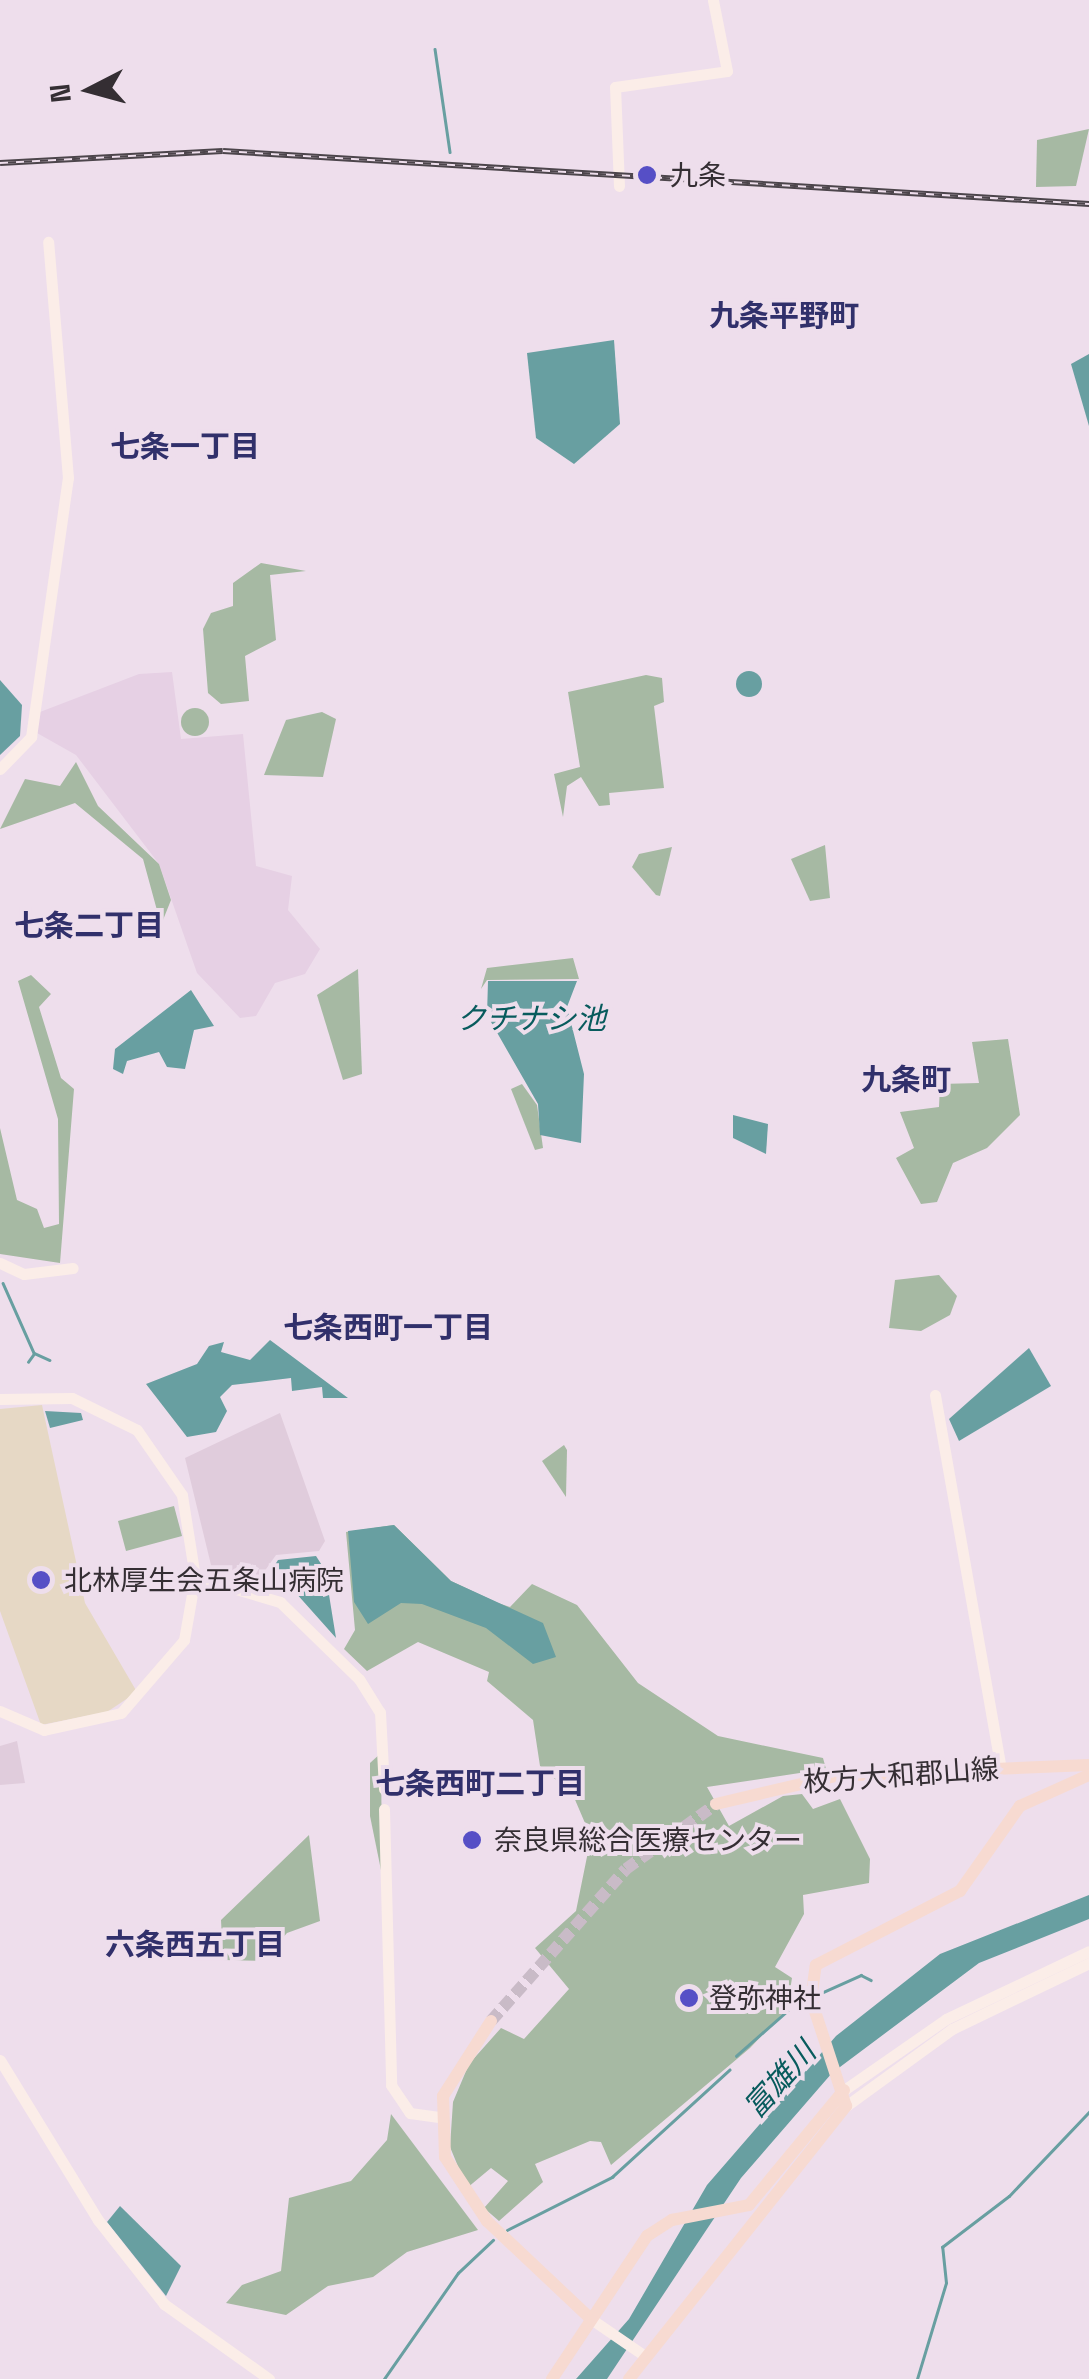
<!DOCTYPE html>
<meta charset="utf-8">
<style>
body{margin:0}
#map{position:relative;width:1089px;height:2379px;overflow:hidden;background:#eedeec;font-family:"Space Grotesk","Noto Sans JP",sans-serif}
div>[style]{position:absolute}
.commercial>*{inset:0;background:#e0ccdc}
.built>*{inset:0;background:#e6d0e4}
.medical>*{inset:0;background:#e6d8c5}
.green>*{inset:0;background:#a6b9a3;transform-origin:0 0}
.round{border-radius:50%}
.water>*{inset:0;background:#689fa1}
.stream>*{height:2.5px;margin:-1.25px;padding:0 1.25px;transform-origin:1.25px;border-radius:1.25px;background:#689fa1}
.primary-tunnel>*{height:12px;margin-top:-6px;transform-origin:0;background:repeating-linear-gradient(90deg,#c9bbc7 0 12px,transparent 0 18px)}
.secondary>*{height:11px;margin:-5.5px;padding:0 5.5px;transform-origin:5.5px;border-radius:5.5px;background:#fbede8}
.primary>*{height:12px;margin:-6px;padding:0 6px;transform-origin:6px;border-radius:6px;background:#f7dad1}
.rail>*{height:6px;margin-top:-3px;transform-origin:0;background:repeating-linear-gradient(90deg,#eedeec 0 8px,#4c454b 0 16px);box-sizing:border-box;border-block:2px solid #4c454b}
.dots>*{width:28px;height:28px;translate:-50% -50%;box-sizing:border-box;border:5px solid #eedeec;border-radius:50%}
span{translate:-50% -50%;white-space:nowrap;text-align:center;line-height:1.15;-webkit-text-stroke:8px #eedeec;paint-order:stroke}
.poi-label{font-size:28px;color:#342e33}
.left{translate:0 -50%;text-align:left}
.street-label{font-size:28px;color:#342e33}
.neighbourhood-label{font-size:30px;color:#31306b;font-weight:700}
.water-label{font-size:30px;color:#085b5d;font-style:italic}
.north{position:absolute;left:40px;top:40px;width:100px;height:100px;-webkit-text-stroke:8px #eedeec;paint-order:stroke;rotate:264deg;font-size:28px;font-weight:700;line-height:40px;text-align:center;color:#342e33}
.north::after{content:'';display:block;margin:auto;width:35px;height:45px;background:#342e33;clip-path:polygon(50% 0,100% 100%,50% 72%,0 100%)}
</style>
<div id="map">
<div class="commercial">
<i style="clip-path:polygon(280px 1413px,325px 1541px,319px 1551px,276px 1555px,259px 1579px,212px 1569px,185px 1458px)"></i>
<i style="clip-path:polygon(17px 1741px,25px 1783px,0 1785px,0 1746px)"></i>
</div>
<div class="built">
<i style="clip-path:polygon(172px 672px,181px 739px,243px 734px,256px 866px,292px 876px,288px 910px,320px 949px,305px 974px,275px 983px,256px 1016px,240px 1018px,197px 973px,159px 864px,76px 755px,37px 733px,40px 712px,139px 674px)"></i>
</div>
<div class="medical">
<i style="clip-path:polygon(42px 1405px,85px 1603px,137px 1692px,107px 1712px,41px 1725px,0 1611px,0 1409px)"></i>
</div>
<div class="green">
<i style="clip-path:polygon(1089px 129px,1076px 186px,1036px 187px,1037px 140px)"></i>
<i style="clip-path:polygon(261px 563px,306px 571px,270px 575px,276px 640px,245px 656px,249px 701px,221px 704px,208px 693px,203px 629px,211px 613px,233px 606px,233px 583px)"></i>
<i style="clip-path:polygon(646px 675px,662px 678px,664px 702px,654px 706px,664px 788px,609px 793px,610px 805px,599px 806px,581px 777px,567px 786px,563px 817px,554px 774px,580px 767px,568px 692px)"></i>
<i class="round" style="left:181px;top:708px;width:28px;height:28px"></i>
<i style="clip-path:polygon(322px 712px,336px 719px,323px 777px,264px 775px,286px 720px)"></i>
<i style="clip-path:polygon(76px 762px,98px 806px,159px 864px,171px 900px,161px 925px,143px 859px,75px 803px,0 829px,25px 779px,60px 786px)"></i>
<i style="clip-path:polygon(825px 845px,830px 898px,810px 901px,791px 859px)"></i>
<i style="clip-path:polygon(672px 847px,660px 896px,656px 895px,632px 867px,639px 854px)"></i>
<i style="clip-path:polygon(573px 958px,579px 979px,487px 980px,481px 989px,487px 968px)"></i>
<i style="clip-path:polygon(358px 969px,362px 1074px,343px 1080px,317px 995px)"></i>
<i style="clip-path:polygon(31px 975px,51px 994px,39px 1007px,61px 1078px,74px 1089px,60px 1263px,0 1254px,0 1128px,17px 1200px,37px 1209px,44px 1228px,59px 1224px,58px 1119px,18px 981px)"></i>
<i style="clip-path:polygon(1008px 1039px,1020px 1115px,987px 1148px,953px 1163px,937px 1202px,921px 1204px,896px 1158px,914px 1148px,900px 1112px,939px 1107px,940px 1084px,979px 1083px,972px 1042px)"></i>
<i style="clip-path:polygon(522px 1084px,537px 1105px,543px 1148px,535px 1150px,511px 1089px)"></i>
<i style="clip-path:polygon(939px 1275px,957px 1296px,950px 1315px,921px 1331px,889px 1328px,895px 1280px)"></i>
<i style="clip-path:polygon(564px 1445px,567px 1450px,566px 1497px,542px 1461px)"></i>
<i style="left:174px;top:1506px;width:31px;height:58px;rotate:75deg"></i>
<i style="clip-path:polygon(394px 1525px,451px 1581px,498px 1603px,510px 1607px,532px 1584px,577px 1605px,638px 1683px,718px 1736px,823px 1758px,826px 1769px,707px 1787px,729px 1826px,783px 1796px,802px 1794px,813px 1809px,840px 1799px,870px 1859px,869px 1883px,803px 1895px,804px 1914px,775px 1967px,792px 1978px,787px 2009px,750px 2048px,611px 2165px,601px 2142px,590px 2141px,535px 2164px,543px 2182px,499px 2221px,484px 2208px,508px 2181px,491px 2168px,467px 2188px,450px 2147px,453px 2102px,469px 2064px,501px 2028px,524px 2039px,569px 1989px,535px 1948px,576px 1911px,591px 1837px,573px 1795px,540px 1766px,533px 1720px,487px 1681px,489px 1672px,418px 1642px,367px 1671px,344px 1649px,355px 1630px,346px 1532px)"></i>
<i style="clip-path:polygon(381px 1753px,382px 1875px,370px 1816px,370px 1763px)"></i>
<i style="clip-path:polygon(309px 1835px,320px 1921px,287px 1933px,263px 1961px,223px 1960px,221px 1920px)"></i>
<i style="clip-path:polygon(391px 2114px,478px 2230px,407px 2252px,373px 2277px,328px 2286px,286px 2315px,226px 2303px,242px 2285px,281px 2271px,289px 2198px,351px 2181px,387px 2140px)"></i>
</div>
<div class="water">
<i style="clip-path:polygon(614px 340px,620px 424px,574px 464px,536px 438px,527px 353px)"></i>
<i style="clip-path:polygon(1089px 354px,1089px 426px,1071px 364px)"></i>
<i class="round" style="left:736px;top:671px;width:26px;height:26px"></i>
<i style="clip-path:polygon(0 680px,22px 705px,20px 736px,0 755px)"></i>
<i style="clip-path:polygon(488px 981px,577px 981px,567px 1007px,584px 1074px,581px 1143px,540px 1135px,538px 1104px,487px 1015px)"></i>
<i style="clip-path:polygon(191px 990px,214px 1026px,194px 1030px,185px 1069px,167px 1067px,159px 1052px,127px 1061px,123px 1074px,113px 1069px,115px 1049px)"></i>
<i style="clip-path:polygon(733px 1115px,768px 1124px,766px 1154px,733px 1138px)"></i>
<i style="clip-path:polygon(270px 1340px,348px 1398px,323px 1398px,322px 1387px,292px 1391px,291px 1378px,232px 1385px,220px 1397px,227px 1411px,216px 1432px,187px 1437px,146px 1384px,197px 1364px,209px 1346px,224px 1342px,221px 1352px,250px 1360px)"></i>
<i style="clip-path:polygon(1029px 1348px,1051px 1386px,959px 1441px,949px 1419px)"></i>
<i style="clip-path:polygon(45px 1411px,81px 1413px,83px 1420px,50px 1428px)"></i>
<i style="clip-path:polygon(394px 1525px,451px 1581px,543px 1623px,556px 1657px,533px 1664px,486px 1628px,422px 1604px,401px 1603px,368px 1624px,354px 1602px,348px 1531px)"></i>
<i style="clip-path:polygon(316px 1556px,325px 1570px,336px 1638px,295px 1592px,267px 1577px,278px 1560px)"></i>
<i style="clip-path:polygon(1089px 1895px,1089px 1919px,979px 1963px,832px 2073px,741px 2178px,607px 2379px,576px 2379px,629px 2319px,707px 2185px,836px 2036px,940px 1954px)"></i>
<i style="clip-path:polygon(120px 2206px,181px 2266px,166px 2296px,107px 2222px)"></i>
</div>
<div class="stream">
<i style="left:435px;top:49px;width:104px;rotate:81.7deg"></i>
<i style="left:3px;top:1283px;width:77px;rotate:66.1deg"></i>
<i style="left:34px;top:1353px;width:17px;rotate:24deg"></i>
<i style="left:28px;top:1362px;width:9px;rotate:-54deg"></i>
<i style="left:819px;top:1994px;width:46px;rotate:-24.3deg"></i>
<i style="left:861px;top:1975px;width:11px;rotate:27deg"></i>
<i style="left:736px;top:2056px;width:68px;rotate:-41.4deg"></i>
<i style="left:507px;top:2230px;width:118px;rotate:-26.8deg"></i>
<i style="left:612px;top:2177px;width:159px;rotate:-42.4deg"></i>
<i style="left:384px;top:2379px;width:129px;rotate:-55.1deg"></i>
<i style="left:458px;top:2273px;width:48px;rotate:-43.3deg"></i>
<i style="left:917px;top:2379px;width:100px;rotate:-73.2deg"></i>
<i style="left:946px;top:2283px;width:36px;rotate:-96deg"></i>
<i style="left:942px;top:2247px;width:84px;rotate:-37.3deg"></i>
<i style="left:1009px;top:2196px;width:116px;rotate:-46.4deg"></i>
</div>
<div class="primary-tunnel">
<i style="left:491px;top:2021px;width:203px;rotate:-48.4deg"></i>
<i style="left:626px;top:1869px;width:111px;rotate:-35.8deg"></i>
</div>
<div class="secondary">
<i style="left:619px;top:186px;width:99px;rotate:-92.3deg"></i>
<i style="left:615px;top:87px;width:113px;rotate:-8.1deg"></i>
<i style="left:727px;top:71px;width:72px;rotate:-101.2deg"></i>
<i style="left:0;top:769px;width:45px;rotate:-45.9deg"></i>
<i style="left:31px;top:737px;width:262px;rotate:-81.9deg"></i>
<i style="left:68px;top:478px;width:237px;rotate:-94.8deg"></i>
<i style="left:0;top:1263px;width:26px;rotate:25deg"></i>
<i style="left:24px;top:1274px;width:49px;rotate:-7deg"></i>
<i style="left:935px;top:1395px;width:379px;rotate:80deg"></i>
<i style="left:0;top:1399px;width:72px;rotate:-0.8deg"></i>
<i style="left:72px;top:1398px;width:72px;rotate:26.2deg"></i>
<i style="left:137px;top:1430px;width:79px;rotate:55.3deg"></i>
<i style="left:182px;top:1495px;width:83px;rotate:81deg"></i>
<i style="left:195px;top:1577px;width:64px;rotate:99.9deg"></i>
<i style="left:184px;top:1640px;width:96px;rotate:130.8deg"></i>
<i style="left:121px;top:1713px;width:79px;rotate:167.6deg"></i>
<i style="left:44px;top:1730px;width:48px;rotate:-156.6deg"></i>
<i style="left:195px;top:1577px;width:89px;rotate:16.4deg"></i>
<i style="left:280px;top:1602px;width:110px;rotate:44.3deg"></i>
<i style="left:359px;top:1679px;width:39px;rotate:58deg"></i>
<i style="left:380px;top:1712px;width:77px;rotate:87deg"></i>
<i style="left:384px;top:1809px;width:276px;rotate:88.5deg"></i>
<i style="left:391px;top:2085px;width:34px;rotate:56deg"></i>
<i style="left:410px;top:2113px;width:29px;rotate:8deg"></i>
<i style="left:0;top:2060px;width:188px;rotate:58.5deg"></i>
<i style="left:98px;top:2220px;width:107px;rotate:51.8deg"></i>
<i style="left:164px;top:2304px;width:129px;rotate:35.5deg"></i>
<i style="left:844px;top:2090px;width:124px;rotate:-34.8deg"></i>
<i style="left:946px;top:2019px;width:158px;rotate:-25.4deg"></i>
<i style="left:846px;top:2106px;width:131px;rotate:-36deg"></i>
<i style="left:952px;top:2029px;width:152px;rotate:-25.7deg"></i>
<i style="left:591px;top:2319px;width:65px;rotate:34.4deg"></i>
</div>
<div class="primary">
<i style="left:716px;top:1804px;width:122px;rotate:-13.2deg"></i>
<i style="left:835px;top:1776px;width:254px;rotate:-2.5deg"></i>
<i style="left:491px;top:2021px;width:89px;rotate:122.6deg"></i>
<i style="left:443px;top:2096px;width:61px;rotate:88.1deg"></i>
<i style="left:445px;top:2157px;width:77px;rotate:56.7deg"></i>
<i style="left:487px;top:2221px;width:143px;rotate:43.3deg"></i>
<i style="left:552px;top:2379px;width:172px;rotate:-56.4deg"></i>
<i style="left:647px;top:2236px;width:30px;rotate:-33deg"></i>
<i style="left:672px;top:2220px;width:78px;rotate:-11deg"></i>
<i style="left:749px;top:2205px;width:149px;rotate:-50.4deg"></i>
<i style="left:629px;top:2379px;width:349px;rotate:-51.5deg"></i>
<i style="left:846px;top:2106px;width:113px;rotate:-108.1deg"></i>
<i style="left:811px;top:1999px;width:34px;rotate:-82deg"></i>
<i style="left:816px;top:1965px;width:162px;rotate:-27.2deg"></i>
<i style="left:960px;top:1891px;width:104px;rotate:-54.8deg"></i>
<i style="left:1020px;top:1806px;width:76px;rotate:-24.2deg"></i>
</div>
<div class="rail">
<i style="left:0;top:163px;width:223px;rotate:-3.1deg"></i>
<i style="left:223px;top:151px;width:868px;rotate:3.5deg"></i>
</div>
<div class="dots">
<i style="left:647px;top:175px;background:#564fc6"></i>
<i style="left:41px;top:1580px;background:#564fc6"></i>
<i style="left:472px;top:1840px;background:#564fc6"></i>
<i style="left:689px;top:1998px;background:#564fc6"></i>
</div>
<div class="poi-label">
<span class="left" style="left:670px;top:175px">九条</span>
<span class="left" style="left:64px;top:1580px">北林厚生会五条山病院</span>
<span class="left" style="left:494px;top:1840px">奈良県総合医療センター</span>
<span class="left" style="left:709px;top:1998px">登弥神社</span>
</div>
<div class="street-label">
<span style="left:901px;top:1775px;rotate:-4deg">枚方大和郡山線</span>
</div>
<div class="neighbourhood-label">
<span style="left:784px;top:316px">九条平野町</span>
<span style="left:185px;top:447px">七条一丁目</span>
<span style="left:89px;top:926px">七条二丁目</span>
<span style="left:906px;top:1080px">九条町</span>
<span style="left:388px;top:1328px">七条西町一丁目</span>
<span style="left:480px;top:1784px">七条西町二丁目</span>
<span style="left:195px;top:1945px">六条西五丁目</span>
</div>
<div class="water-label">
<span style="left:531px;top:1019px">クチナシ池</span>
<span style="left:780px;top:2080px;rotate:-48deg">富雄川</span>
</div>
<div class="north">N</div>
</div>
